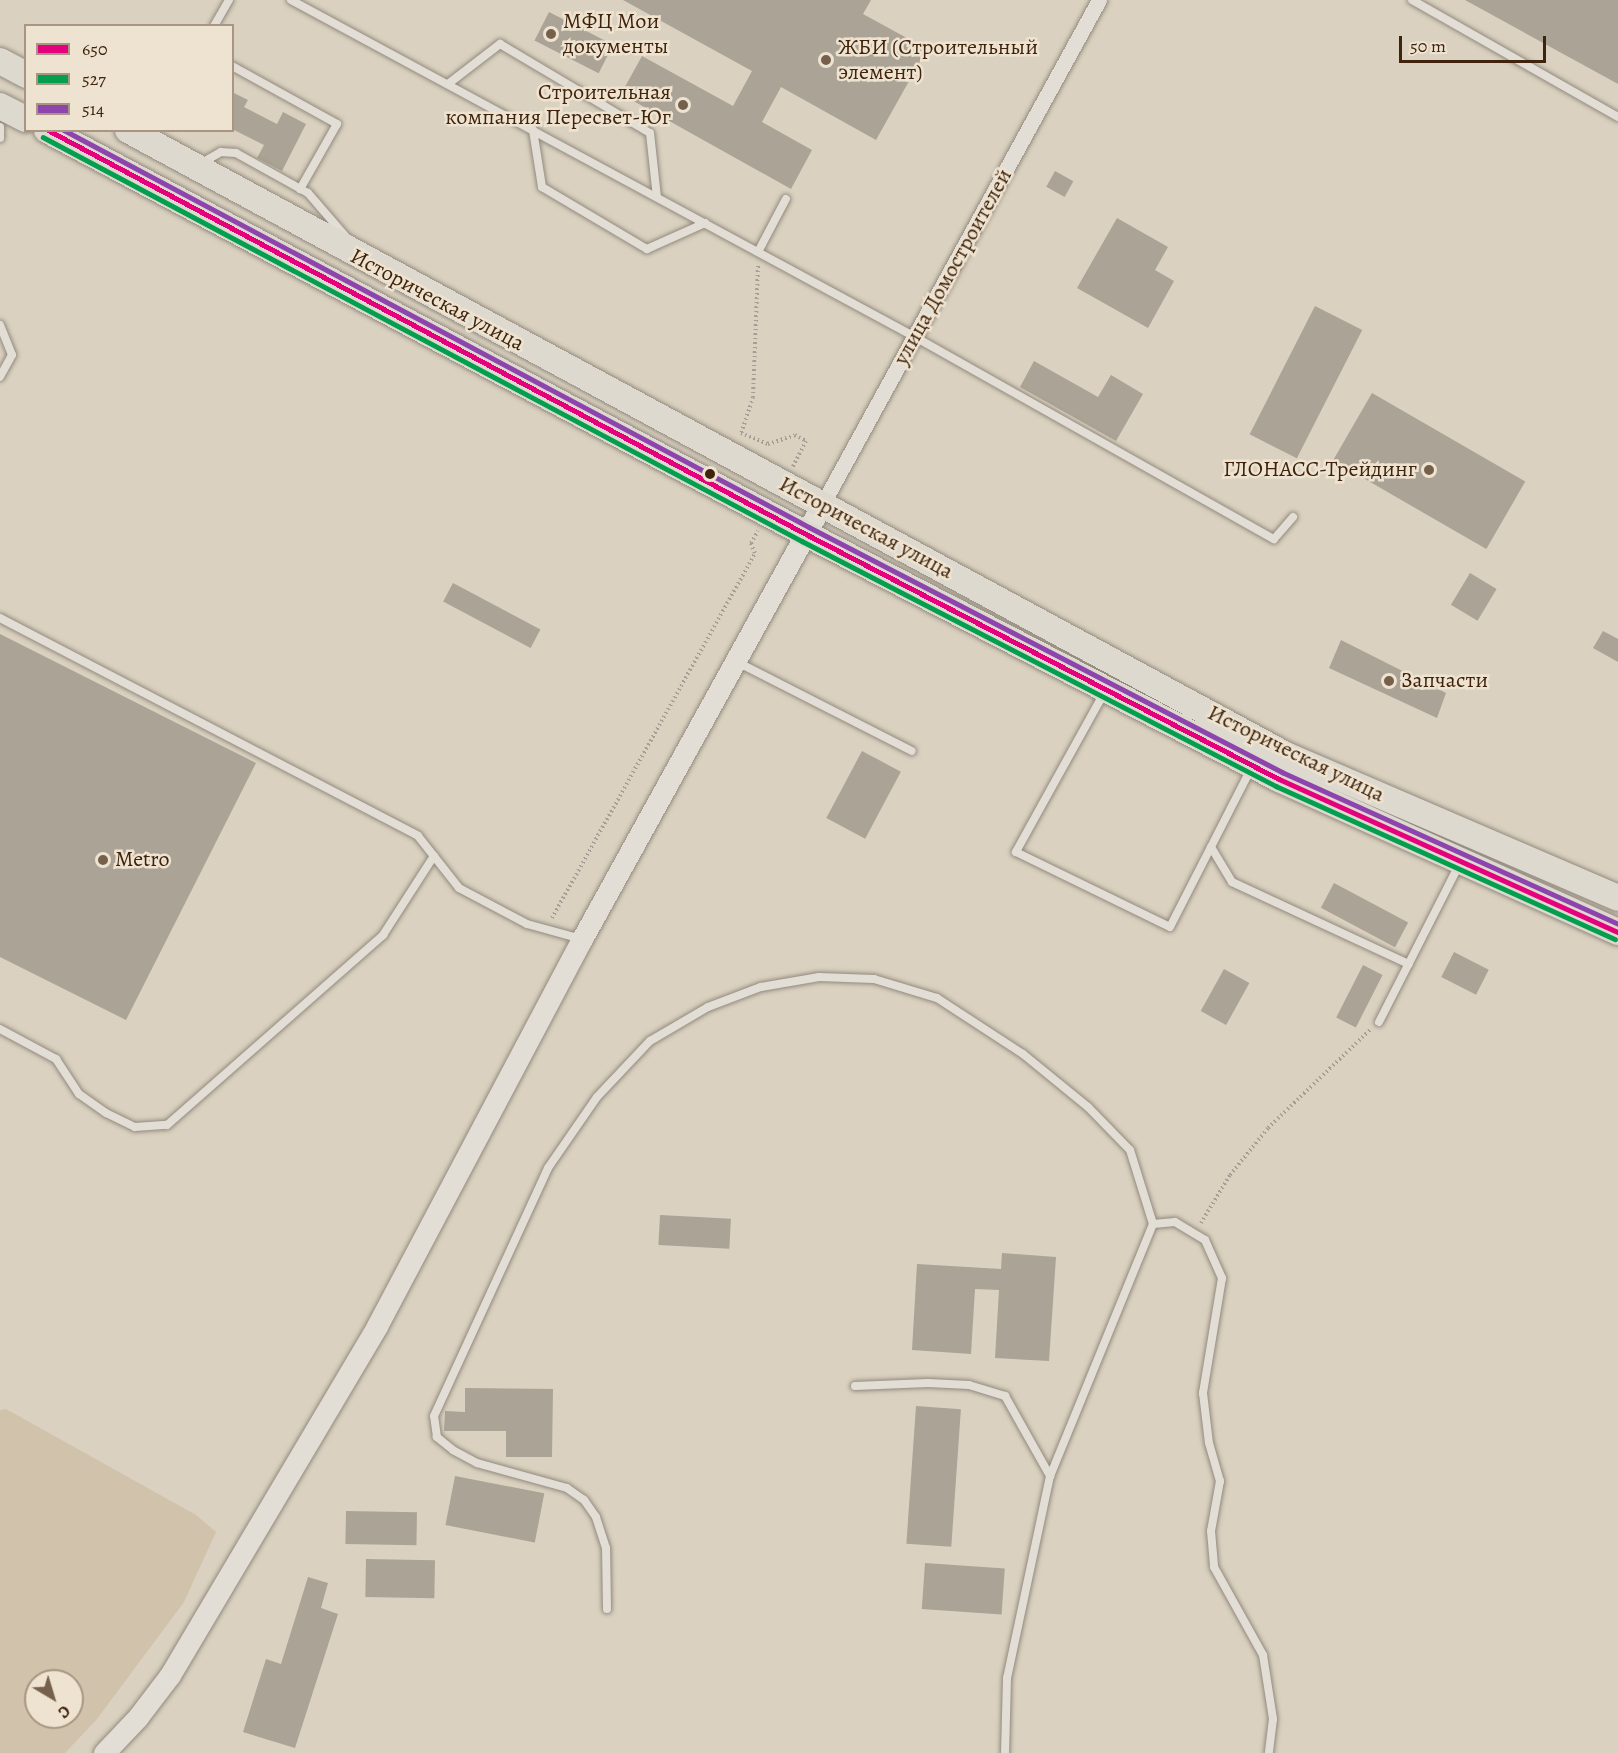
<!DOCTYPE html>
<meta charset="utf-8">
<style>
body{margin:0}
#map{position:relative;width:1618px;height:1753px;overflow:hidden;background:#dad1c0;font-family:Alegreya,serif}
div>[style]{position:absolute}
.green>*{inset:0;background:#d1c2ab}
.building>*{inset:0;background:#aba396;transform-origin:0 0}
.path>*{height:4px;margin-top:-2px;transform-origin:0;background:repeating-linear-gradient(90deg,#a59e96 0 1.5px,transparent 0 4.5px)}
.roads{filter:drop-shadow(0 0 2px #928a7d) drop-shadow(0 0 2px #928a7d)}
.service>*{height:8px;margin:-4px;padding:0 4px;transform-origin:4px;border-radius:4px;background:#e2ded6}
.minor>*{height:15px;margin:-7.5px;padding:0 7.5px;transform-origin:7.5px;border-radius:7.5px;background:#e2ded6}
.secondary>*{height:21px;margin:-10.5px;padding:0 10.5px;transform-origin:10.5px;border-radius:10.5px;background:#e2ded6}
.trunk>*{height:26px;margin:-13px;padding:0 13px;transform-origin:13px;border-radius:13px;background:#ddd9cf}
.bus-1>*{height:4.5px;margin:-2.25px;padding:0 2.25px;transform-origin:2.25px;border-radius:2.25px;background:#e5007d}
.bus-2>*{height:4.5px;margin:-2.25px;padding:0 2.25px;transform-origin:2.25px;border-radius:2.25px;background:#039f4e}
.bus-3>*{height:4.5px;margin:-2.25px;padding:0 2.25px;transform-origin:2.25px;border-radius:2.25px;background:#8e44ad}
.dots>*{width:16px;height:16px;translate:-50% -50%;box-sizing:border-box;border:3px solid #eee3d0;border-radius:50%}
span{translate:-50% -50%;white-space:nowrap;text-align:center;line-height:1.15;-webkit-text-stroke:5px #eee3d0;paint-order:stroke}
.poi-label{font-size:22px;color:#3f230c}
.left{translate:0 -50%;text-align:left}
.right{translate:-100% -50%;text-align:right}
.street-label{font-size:22px;color:#3f230c}
.legend{position:absolute;left:24px;top:24px;width:210px;height:108px;box-sizing:border-box;background:#eee3d0;border:2px solid #a89682;margin:0;padding:8px 10px;list-style:none;font-size:18px;color:#3f230c}
.legend li{display:flex;align-items:center;gap:12px;height:30px}
.legend b{width:30px;border:2px solid #a89682}
.north{position:absolute;left:24px;top:1669px;width:60px;height:60px;box-sizing:border-box;background:#eee3d0;border:2px solid #a89682;border-radius:50%;rotate:142deg;font-size:16px;font-weight:700;line-height:24px;text-align:center;color:#3f230c}
.north::after{content:'';display:block;margin:auto;width:21px;height:27px;background:#75604b;clip-path:polygon(50% 0,100% 100%,50% 72%,0 100%)}
.scale{position:absolute;left:1399px;top:36px;width:147px;height:27px;box-sizing:border-box;border:3px solid #3f230c;border-top:0;padding-left:8px;font-size:18px;line-height:21px;white-space:nowrap;color:#3f230c;-webkit-text-stroke:4px #eee3d0;paint-order:stroke}
</style>
<div id="map">
<div class="green">
<i style="clip-path:polygon(evenodd,6px 1409px,196px 1515px,216px 1532px,184px 1602px,97px 1719px,65px 1753px,0 1753px,0 1410px,6px 1409px,36px 1681px,72px 1681px,72px 1717px,36px 1717px,36px 1681px)"></i>
</div>
<div class="building">
<i style="clip-path:polygon(623px 0,871px 0,863px 14px,927px 49px,876px 140px,781px 87px,762px 122px,812px 150px,791px 189px,621px 94px,642px 56px,733px 106px,752px 71px)"></i>
<i style="clip-path:polygon(1465px 0,1618px 0,1618px 84px)"></i>
<i style="left:549px;top:12px;width:72px;height:32px;rotate:27deg"></i>
<i style="clip-path:polygon(232px 92px,248px 100px,244px 107px,277px 124px,283px 112px,306px 124px,282px 171px,257px 158px,264px 145px,232px 129px)"></i>
<i style="left:1055px;top:171px;width:21px;height:18px;rotate:29deg"></i>
<i style="clip-path:polygon(1117px 218px,1168px 247px,1155px 270px,1174px 281px,1148px 328px,1077px 288px)"></i>
<i style="left:1315px;top:306px;width:53px;height:144px;rotate:27deg"></i>
<i style="clip-path:polygon(1034px 361px,1098px 397px,1111px 375px,1143px 394px,1116px 441px,1020px 387px)"></i>
<i style="left:1372px;top:393px;width:177px;height:78px;rotate:30deg"></i>
<i style="left:1470px;top:573px;width:31px;height:37px;rotate:31deg"></i>
<i style="left:453px;top:583px;width:99px;height:21px;rotate:28deg"></i>
<i style="clip-path:polygon(1603px 631px,1618px 639px,1618px 662px,1593px 648px)"></i>
<i style="clip-path:polygon(0 634px,256px 763px,126px 1020px,0 957px)"></i>
<i style="clip-path:polygon(1341px 640px,1446px 693px,1437px 718px,1329px 668px)"></i>
<i style="left:862px;top:751px;width:44px;height:76px;rotate:28deg"></i>
<i style="left:1334px;top:883px;width:84px;height:28px;rotate:28deg"></i>
<i style="left:1454px;top:952px;width:39px;height:28px;rotate:27deg"></i>
<i style="left:1363px;top:965px;width:22px;height:59px;rotate:27deg"></i>
<i style="left:1224px;top:969px;width:29px;height:48px;rotate:29deg"></i>
<i style="left:660px;top:1215px;width:71px;height:30px;rotate:3deg"></i>
<i style="clip-path:polygon(1002px 1253px,1056px 1257px,1049px 1361px,995px 1358px,999px 1290px,975px 1289px,971px 1354px,912px 1350px,917px 1264px,1001px 1269px)"></i>
<i style="clip-path:polygon(465px 1388px,553px 1389px,552px 1457px,506px 1457px,506px 1431px,444px 1431px,445px 1411px,465px 1412px)"></i>
<i style="left:916px;top:1406px;width:45px;height:138px;rotate:4deg"></i>
<i style="left:455px;top:1476px;width:91px;height:50px;rotate:11deg"></i>
<i style="left:346px;top:1511px;width:71px;height:33px;rotate:1deg"></i>
<i style="left:366px;top:1559px;width:69px;height:38px;rotate:1deg"></i>
<i style="left:925px;top:1563px;width:80px;height:46px;rotate:4deg"></i>
<i style="clip-path:polygon(308px 1577px,328px 1583px,321px 1608px,338px 1614px,295px 1748px,243px 1732px,266px 1659px,281px 1664px)"></i>
</div>
<div class="path">
<i style="left:758px;top:266px;width:131px;rotate:92.2deg"></i>
<i style="left:753px;top:397px;width:38px;rotate:108deg"></i>
<i style="left:741px;top:433px;width:29px;rotate:22deg"></i>
<i style="left:768px;top:444px;width:28px;rotate:-18deg"></i>
<i style="left:795px;top:435px;width:13px;rotate:29deg"></i>
<i style="left:806px;top:441px;width:29px;rotate:117deg"></i>
<i style="left:552px;top:918px;width:418px;rotate:-60.9deg"></i>
<i style="left:755px;top:553px;width:11px;rotate:-112deg"></i>
<i style="left:751px;top:543px;width:14px;rotate:-60deg"></i>
<i style="left:1201px;top:1223px;width:56px;rotate:-58.9deg"></i>
<i style="left:1230px;top:1175px;width:60px;rotate:-51deg"></i>
<i style="left:1268px;top:1128px;width:143px;rotate:-43.9deg"></i>
</div>
<div class="roads">
<div class="service">
<i style="left:291px;top:0;width:709px;rotate:28.37deg"></i>
<i style="left:915px;top:337px;width:412px;rotate:29.4deg"></i>
<i style="left:1274px;top:539px;width:29px;rotate:-49deg"></i>
<i style="left:1412px;top:0;width:237px;rotate:29.6deg"></i>
<i style="left:214px;top:26px;width:30px;rotate:-60deg"></i>
<i style="left:232px;top:66px;width:120px;rotate:28.9deg"></i>
<i style="left:337px;top:124px;width:75px;rotate:119.6deg"></i>
<i style="left:448px;top:84px;width:66px;rotate:-37.6deg"></i>
<i style="left:500px;top:44px;width:174px;rotate:30.7deg"></i>
<i style="left:650px;top:133px;width:64px;rotate:83.8deg"></i>
<i style="left:0;top:127px;width:11px;rotate:90deg"></i>
<i style="left:533px;top:130px;width:58px;rotate:81deg"></i>
<i style="left:542px;top:187px;width:122px;rotate:30.6deg"></i>
<i style="left:647px;top:249px;width:64px;rotate:-24.1deg"></i>
<i style="left:200px;top:164px;width:24px;rotate:-30deg"></i>
<i style="left:221px;top:152px;width:15px;rotate:4deg"></i>
<i style="left:236px;top:153px;width:82px;rotate:29.1deg"></i>
<i style="left:308px;top:193px;width:58px;rotate:49.2deg"></i>
<i style="left:758px;top:252px;width:60px;rotate:-62.2deg"></i>
<i style="left:0;top:325px;width:32px;rotate:68deg"></i>
<i style="left:12px;top:355px;width:25px;rotate:119deg"></i>
<i style="left:0;top:618px;width:471px;rotate:27.5deg"></i>
<i style="left:418px;top:836px;width:66px;rotate:51.7deg"></i>
<i style="left:459px;top:888px;width:77px;rotate:27.9deg"></i>
<i style="left:527px;top:924px;width:56px;rotate:15.5deg"></i>
<i style="left:737px;top:662px;width:196px;rotate:27deg"></i>
<i style="left:1104px;top:693px;width:182px;rotate:119deg"></i>
<i style="left:1016px;top:852px;width:171px;rotate:26deg"></i>
<i style="left:1170px;top:927px;width:178px;rotate:-62.9deg"></i>
<i style="left:1211px;top:847px;width:41px;rotate:59deg"></i>
<i style="left:1232px;top:882px;width:195px;rotate:24.9deg"></i>
<i style="left:1379px;top:1022px;width:176px;rotate:-63deg"></i>
<i style="left:0;top:1029px;width:64px;rotate:28.2deg"></i>
<i style="left:56px;top:1059px;width:42px;rotate:56.7deg"></i>
<i style="left:79px;top:1094px;width:33px;rotate:35deg"></i>
<i style="left:106px;top:1113px;width:32px;rotate:26deg"></i>
<i style="left:135px;top:1127px;width:32px;rotate:-4deg"></i>
<i style="left:167px;top:1125px;width:288px;rotate:-41.3deg"></i>
<i style="left:383px;top:935px;width:94px;rotate:-57.2deg"></i>
<i style="left:1153px;top:1224px;width:22px;rotate:-5deg"></i>
<i style="left:1175px;top:1222px;width:35px;rotate:31deg"></i>
<i style="left:1205px;top:1240px;width:42px;rotate:65.9deg"></i>
<i style="left:1222px;top:1278px;width:117px;rotate:99.4deg"></i>
<i style="left:1203px;top:1393px;width:50px;rotate:83.2deg"></i>
<i style="left:1209px;top:1443px;width:40px;rotate:74deg"></i>
<i style="left:1220px;top:1481px;width:51px;rotate:100.2deg"></i>
<i style="left:1211px;top:1531px;width:36px;rotate:85deg"></i>
<i style="left:1214px;top:1567px;width:101px;rotate:60.9deg"></i>
<i style="left:1263px;top:1655px;width:65px;rotate:81.1deg"></i>
<i style="left:1273px;top:1719px;width:34px;rotate:97deg"></i>
<i style="left:855px;top:1386px;width:73px;rotate:-2.4deg"></i>
<i style="left:928px;top:1383px;width:41px;rotate:2.8deg"></i>
<i style="left:969px;top:1385px;width:38px;rotate:17deg"></i>
<i style="left:1005px;top:1396px;width:92px;rotate:60.6deg"></i>
<i style="left:607px;top:1609px;width:61px;rotate:-90.9deg"></i>
<i style="left:606px;top:1548px;width:33px;rotate:-108deg"></i>
<i style="left:596px;top:1517px;width:21px;rotate:-125deg"></i>
<i style="left:584px;top:1500px;width:21px;rotate:-145deg"></i>
<i style="left:567px;top:1488px;width:93px;rotate:-164.5deg"></i>
<i style="left:477px;top:1463px;width:27px;rotate:-152deg"></i>
<i style="left:453px;top:1450px;width:21px;rotate:-141deg"></i>
<i style="left:437px;top:1437px;width:21px;rotate:-98deg"></i>
<i style="left:434px;top:1416px;width:273px;rotate:-65.3deg"></i>
<i style="left:548px;top:1168px;width:86px;rotate:-55.4deg"></i>
<i style="left:597px;top:1097px;width:77px;rotate:-46.6deg"></i>
<i style="left:650px;top:1041px;width:67px;rotate:-30.4deg"></i>
<i style="left:708px;top:1007px;width:57px;rotate:-20.7deg"></i>
<i style="left:761px;top:987px;width:59px;rotate:-9.8deg"></i>
<i style="left:819px;top:977px;width:55px;rotate:2.1deg"></i>
<i style="left:874px;top:979px;width:66px;rotate:16.8deg"></i>
<i style="left:937px;top:998px;width:103px;rotate:33.1deg"></i>
<i style="left:1023px;top:1054px;width:84px;rotate:39.2deg"></i>
<i style="left:1088px;top:1107px;width:60px;rotate:45.7deg"></i>
<i style="left:1130px;top:1150px;width:77px;rotate:72.7deg"></i>
<i style="left:1153px;top:1224px;width:272px;rotate:112.2deg"></i>
<i style="left:1050px;top:1476px;width:207px;rotate:102deg"></i>
<i style="left:1007px;top:1678px;width:75px;rotate:91.5deg"></i>
</div>
<div class="minor">
<i style="left:823px;top:503px;width:574px;rotate:-61.25deg"></i>
</div>
<div class="secondary">
<i style="left:104px;top:1753px;width:50px;rotate:-46.6deg"></i>
<i style="left:138px;top:1717px;width:53px;rotate:-52.7deg"></i>
<i style="left:170px;top:1675px;width:406px;rotate:-59.3deg"></i>
<i style="left:377px;top:1326px;width:438px;rotate:-62.1deg"></i>
<i style="left:582px;top:939px;width:498px;rotate:-61.1deg"></i>
</div>
<div class="trunk">
<i style="left:0;top:61px;width:30px;rotate:28deg"></i>
<i style="left:0;top:106px;width:29px;rotate:27deg"></i>
<i style="left:47px;top:130px;width:860px;rotate:28.03deg"></i>
<i style="left:806px;top:534px;width:533px;rotate:27.38deg"></i>
<i style="left:1279px;top:779px;width:372px;rotate:24.3deg"></i>
<i style="left:128px;top:130px;width:1316px;rotate:28.36deg"></i>
<i style="left:1286px;top:755px;width:361px;rotate:23.3deg"></i>
</div>
</div>
<div class="bus-1">
<i style="left:48px;top:130px;width:859px;rotate:28.06deg"></i>
<i style="left:806px;top:534px;width:533px;rotate:27.38deg"></i>
<i style="left:1279px;top:779px;width:372px;rotate:24.3deg"></i>
</div>
<div class="bus-2">
<i style="left:43px;top:137px;width:860px;rotate:28.03deg"></i>
<i style="left:802px;top:541px;width:534px;rotate:27.33deg"></i>
<i style="left:1276px;top:786px;width:372px;rotate:24.3deg"></i>
</div>
<div class="bus-3">
<i style="left:64px;top:130px;width:844px;rotate:28.05deg"></i>
<i style="left:809px;top:527px;width:533px;rotate:27.38deg"></i>
<i style="left:1282px;top:772px;width:369px;rotate:24.3deg"></i>
</div>
<div class="dots">
<i style="left:551px;top:34px;background:#75604b"></i>
<i style="left:826px;top:60px;background:#75604b"></i>
<i style="left:683px;top:105px;background:#75604b"></i>
<i style="left:1429px;top:470px;background:#75604b"></i>
<i style="left:710px;top:474px;background:#3f230c"></i>
<i style="left:1389px;top:681px;background:#75604b"></i>
<i style="left:103px;top:860px;background:#75604b"></i>
</div>
<div class="poi-label">
<span class="left" style="left:563px;top:34px">МФЦ Мои<br>документы</span>
<span class="left" style="left:838px;top:60px">ЖБИ (Строительный<br>элемент)</span>
<span class="right" style="left:671px;top:105px">Строительная<br>компания Пересвет-Юг</span>
<span class="right" style="left:1417px;top:470px">ГЛОНАСС-Трейдинг</span>
<span class="left" style="left:1401px;top:681px">Запчасти</span>
<span class="left" style="left:115px;top:860px">Metro</span>
</div>
<div class="street-label">
<span style="left:953px;top:267px;rotate:-61deg">улица Домостроителей</span>
<span style="left:437px;top:300px;rotate:28deg">Историческая улица</span>
<span style="left:866px;top:528px;rotate:28deg">Историческая улица</span>
<span style="left:1296px;top:754px;rotate:26deg">Историческая улица</span>
</div>
<ul class="legend">
<li><b style="height:8px;background:#e5007d"></b>650</li>
<li><b style="height:8px;background:#039f4e"></b>527</li>
<li><b style="height:8px;background:#8e44ad"></b>514</li>
</ul>
<div class="north">С</div>
<div class="scale">50 m</div>
</div>
